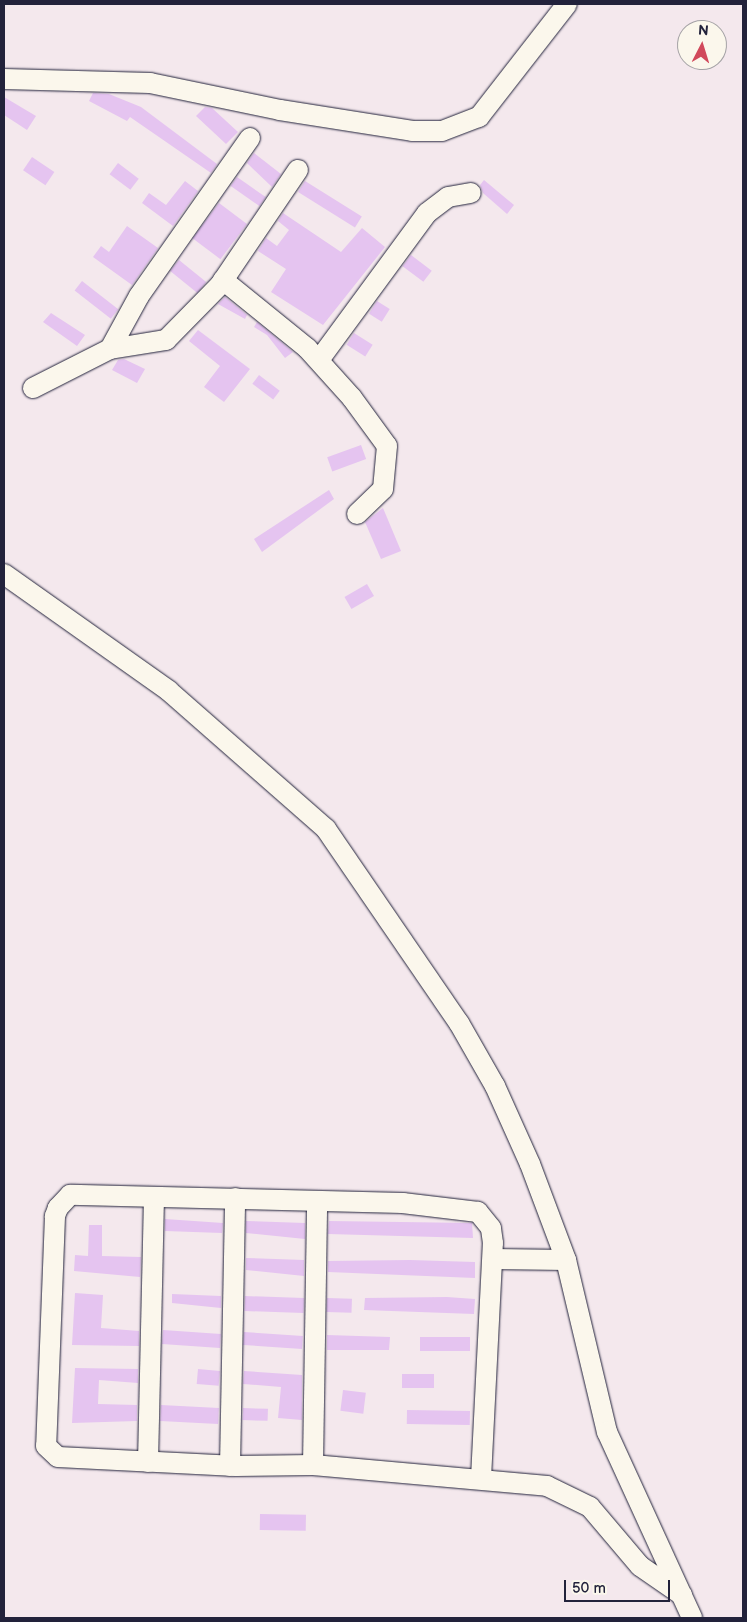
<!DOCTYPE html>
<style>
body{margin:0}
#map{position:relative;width:747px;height:1622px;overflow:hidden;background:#f4e8ed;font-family:"Balsamiq Sans",sans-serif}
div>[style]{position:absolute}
.building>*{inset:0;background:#e5c4f0;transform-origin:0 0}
.roads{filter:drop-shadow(0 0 1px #22223b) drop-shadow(0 0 1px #22223b)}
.minor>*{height:20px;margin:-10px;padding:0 10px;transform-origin:10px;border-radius:10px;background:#fbf7ec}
span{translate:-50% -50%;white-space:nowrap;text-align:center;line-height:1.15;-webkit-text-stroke:4px #fbf7ec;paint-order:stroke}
.frame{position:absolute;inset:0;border:5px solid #22223b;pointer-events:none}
.north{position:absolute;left:677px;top:20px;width:50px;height:50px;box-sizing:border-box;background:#fbf7ec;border:1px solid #a4a2a5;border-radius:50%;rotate:5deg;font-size:14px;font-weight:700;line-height:20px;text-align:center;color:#22223b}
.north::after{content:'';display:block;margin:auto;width:18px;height:22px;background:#d1495b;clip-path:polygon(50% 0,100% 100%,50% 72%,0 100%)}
.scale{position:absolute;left:564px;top:1580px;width:106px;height:22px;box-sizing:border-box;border:2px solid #22223b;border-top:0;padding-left:6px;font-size:15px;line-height:18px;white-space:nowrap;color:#22223b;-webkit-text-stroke:4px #fbf7ec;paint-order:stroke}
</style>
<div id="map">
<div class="building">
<i style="clip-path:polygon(93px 93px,109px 94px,141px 107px,217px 164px,211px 173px,130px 117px,127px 121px,89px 101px)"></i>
<i style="clip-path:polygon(4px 97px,36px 116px,27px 130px,4px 115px)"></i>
<i style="clip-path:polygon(205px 107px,212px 108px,238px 132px,226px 144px,196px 116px)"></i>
<i style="clip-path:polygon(254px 153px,281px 174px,272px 187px,247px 163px)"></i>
<i style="left:32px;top:157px;width:27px;height:16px;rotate:34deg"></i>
<i style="left:118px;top:163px;width:26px;height:14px;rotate:37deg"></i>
<i style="left:237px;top:177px;width:35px;height:11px;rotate:35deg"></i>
<i style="clip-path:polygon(484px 180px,514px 205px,507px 214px,483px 193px,480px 185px)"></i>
<i style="clip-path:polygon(185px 181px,198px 191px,173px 226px,142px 203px,149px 193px,166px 205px)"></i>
<i style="left:305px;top:181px;width:67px;height:13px;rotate:32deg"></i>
<i style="left:219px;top:203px;width:35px;height:44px;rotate:37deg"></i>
<i style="clip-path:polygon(283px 213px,341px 252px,362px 228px,385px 247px,323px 325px,271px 292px,286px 269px,258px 251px,266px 238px,277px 246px,289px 230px,278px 221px)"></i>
<i style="clip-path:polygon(127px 226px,158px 248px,132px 285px,93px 257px,101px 246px,109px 252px)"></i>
<i style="left:411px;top:255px;width:26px;height:14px;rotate:37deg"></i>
<i style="left:179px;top:260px;width:35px;height:14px;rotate:39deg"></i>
<i style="left:82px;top:281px;width:46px;height:12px;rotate:38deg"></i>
<i style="clip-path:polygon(225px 297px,247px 315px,245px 319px,218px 304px)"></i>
<i style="left:377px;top:301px;width:15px;height:15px;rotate:32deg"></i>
<i style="clip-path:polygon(51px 313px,85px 335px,77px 346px,43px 322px)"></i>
<i style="clip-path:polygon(257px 322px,293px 352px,285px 358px,267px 335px,254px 327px)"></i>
<i style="clip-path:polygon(198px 330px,250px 369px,224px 402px,204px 387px,220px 366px,189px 341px)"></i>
<i style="left:354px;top:333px;width:22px;height:14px;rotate:32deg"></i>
<i style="clip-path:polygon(124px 359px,145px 369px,137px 383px,112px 370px,118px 360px)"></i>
<i style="left:259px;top:375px;width:26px;height:11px;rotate:37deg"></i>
<i style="left:361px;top:445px;width:15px;height:36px;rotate:70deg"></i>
<i style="clip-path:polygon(329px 490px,334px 499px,262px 552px,254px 539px)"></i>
<i style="clip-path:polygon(383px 508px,401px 551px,381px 559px,365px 522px)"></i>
<i style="left:367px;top:584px;width:14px;height:26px;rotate:60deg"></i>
<i style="clip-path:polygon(165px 1219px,223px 1223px,222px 1233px,165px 1231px)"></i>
<i style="clip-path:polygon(246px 1221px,305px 1223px,305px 1239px,246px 1233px)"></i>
<i style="clip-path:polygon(329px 1221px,472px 1223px,473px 1238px,328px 1234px)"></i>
<i style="clip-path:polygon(89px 1225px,102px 1225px,102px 1256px,141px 1257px,140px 1277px,74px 1271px,75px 1255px,88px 1256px)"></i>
<i style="clip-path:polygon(246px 1258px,304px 1260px,304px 1276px,246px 1270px)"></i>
<i style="clip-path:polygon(410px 1260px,475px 1262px,475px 1278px,328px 1272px,328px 1261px)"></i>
<i style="clip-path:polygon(75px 1293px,103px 1295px,101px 1328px,139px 1331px,139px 1346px,72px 1345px)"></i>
<i style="clip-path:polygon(172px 1294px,221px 1296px,221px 1308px,172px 1303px)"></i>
<i style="left:245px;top:1296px;width:59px;height:15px;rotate:2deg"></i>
<i style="clip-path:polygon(447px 1297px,475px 1299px,474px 1314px,364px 1310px,365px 1298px)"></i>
<i style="left:327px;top:1298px;width:25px;height:14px;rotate:2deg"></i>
<i style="left:163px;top:1330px;width:58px;height:14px;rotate:4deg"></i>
<i style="left:244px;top:1332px;width:59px;height:13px;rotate:4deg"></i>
<i style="clip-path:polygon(327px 1335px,390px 1337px,389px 1350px,327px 1350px)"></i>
<i style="left:420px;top:1337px;width:50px;height:14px"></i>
<i style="clip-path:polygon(75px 1368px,138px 1369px,138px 1383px,99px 1380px,98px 1404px,137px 1405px,137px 1421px,72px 1423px)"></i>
<i style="left:198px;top:1369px;width:22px;height:15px;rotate:5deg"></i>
<i style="clip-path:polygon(244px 1371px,302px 1375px,302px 1420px,278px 1418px,281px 1387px,243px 1384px)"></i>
<i style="left:402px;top:1374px;width:32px;height:14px"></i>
<i style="left:343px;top:1390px;width:23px;height:21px;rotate:7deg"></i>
<i style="left:161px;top:1405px;width:58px;height:16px;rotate:3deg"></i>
<i style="left:243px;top:1408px;width:25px;height:12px;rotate:2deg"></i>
<i style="left:407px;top:1410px;width:63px;height:14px;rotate:1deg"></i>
<i style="left:260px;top:1514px;width:46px;height:16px;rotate:1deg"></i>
</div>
<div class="roads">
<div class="minor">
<i style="left:4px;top:79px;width:146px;rotate:1.6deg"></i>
<i style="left:150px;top:83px;width:133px;rotate:11.7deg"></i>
<i style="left:280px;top:110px;width:134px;rotate:9deg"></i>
<i style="left:412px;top:131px;width:30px"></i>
<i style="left:442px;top:131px;width:40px;rotate:-21deg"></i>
<i style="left:479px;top:117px;width:143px;rotate:-52.1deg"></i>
<i style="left:223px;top:280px;width:108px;rotate:39deg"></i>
<i style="left:307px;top:348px;width:67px;rotate:48deg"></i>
<i style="left:352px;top:398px;width:59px;rotate:53.9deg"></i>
<i style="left:387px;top:446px;width:43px;rotate:95.3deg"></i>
<i style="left:383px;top:489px;width:36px;rotate:136deg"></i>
<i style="left:110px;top:349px;width:57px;rotate:-9.1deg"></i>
<i style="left:166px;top:340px;width:77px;rotate:-45.5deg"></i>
<i style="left:220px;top:285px;width:139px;rotate:-55.9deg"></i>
<i style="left:319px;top:360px;width:182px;rotate:-53.7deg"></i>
<i style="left:427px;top:213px;width:26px;rotate:-37deg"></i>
<i style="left:448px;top:197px;width:23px;rotate:-10deg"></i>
<i style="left:33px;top:388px;width:86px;rotate:-26.9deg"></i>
<i style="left:110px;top:349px;width:60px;rotate:-61.3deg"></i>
<i style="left:139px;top:296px;width:193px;rotate:-54.9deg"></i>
<i style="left:4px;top:574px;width:202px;rotate:35.3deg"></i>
<i style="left:169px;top:691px;width:209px;rotate:41.3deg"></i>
<i style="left:326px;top:829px;width:235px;rotate:55.6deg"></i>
<i style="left:459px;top:1023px;width:73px;rotate:60.3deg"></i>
<i style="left:495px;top:1086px;width:85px;rotate:65.8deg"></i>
<i style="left:530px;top:1164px;width:103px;rotate:69.4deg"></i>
<i style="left:566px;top:1260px;width:177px;rotate:76.6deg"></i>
<i style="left:607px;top:1432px;width:205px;rotate:65.4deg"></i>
<i style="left:493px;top:1259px;width:73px;rotate:0.8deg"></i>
<i style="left:148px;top:1462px;width:263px;rotate:-88.7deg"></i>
<i style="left:313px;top:1465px;width:264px;rotate:-89.1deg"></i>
<i style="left:230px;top:1466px;width:268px;rotate:-88.9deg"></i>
<i style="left:481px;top:1478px;width:235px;rotate:-87.1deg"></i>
<i style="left:493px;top:1243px;width:15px;rotate:-98deg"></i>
<i style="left:491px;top:1228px;width:21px;rotate:-129deg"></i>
<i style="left:478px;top:1212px;width:76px;rotate:-173.2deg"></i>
<i style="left:403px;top:1203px;width:333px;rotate:-178.6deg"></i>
<i style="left:70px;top:1195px;width:18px;rotate:133deg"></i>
<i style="left:58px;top:1208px;width:9px;rotate:111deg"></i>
<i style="left:55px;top:1216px;width:230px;rotate:92.2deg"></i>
<i style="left:46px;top:1446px;width:16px;rotate:43deg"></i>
<i style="left:58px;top:1457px;width:178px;rotate:2.9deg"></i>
<i style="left:236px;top:1466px;width:77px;rotate:-0.7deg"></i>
<i style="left:313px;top:1465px;width:235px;rotate:5.1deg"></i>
<i style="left:547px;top:1486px;width:48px;rotate:26deg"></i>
<i style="left:590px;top:1507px;width:77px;rotate:49.7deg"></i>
<i style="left:640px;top:1566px;width:51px;rotate:34.6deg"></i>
</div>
</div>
<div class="frame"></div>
<div class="north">N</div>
<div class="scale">50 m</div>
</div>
